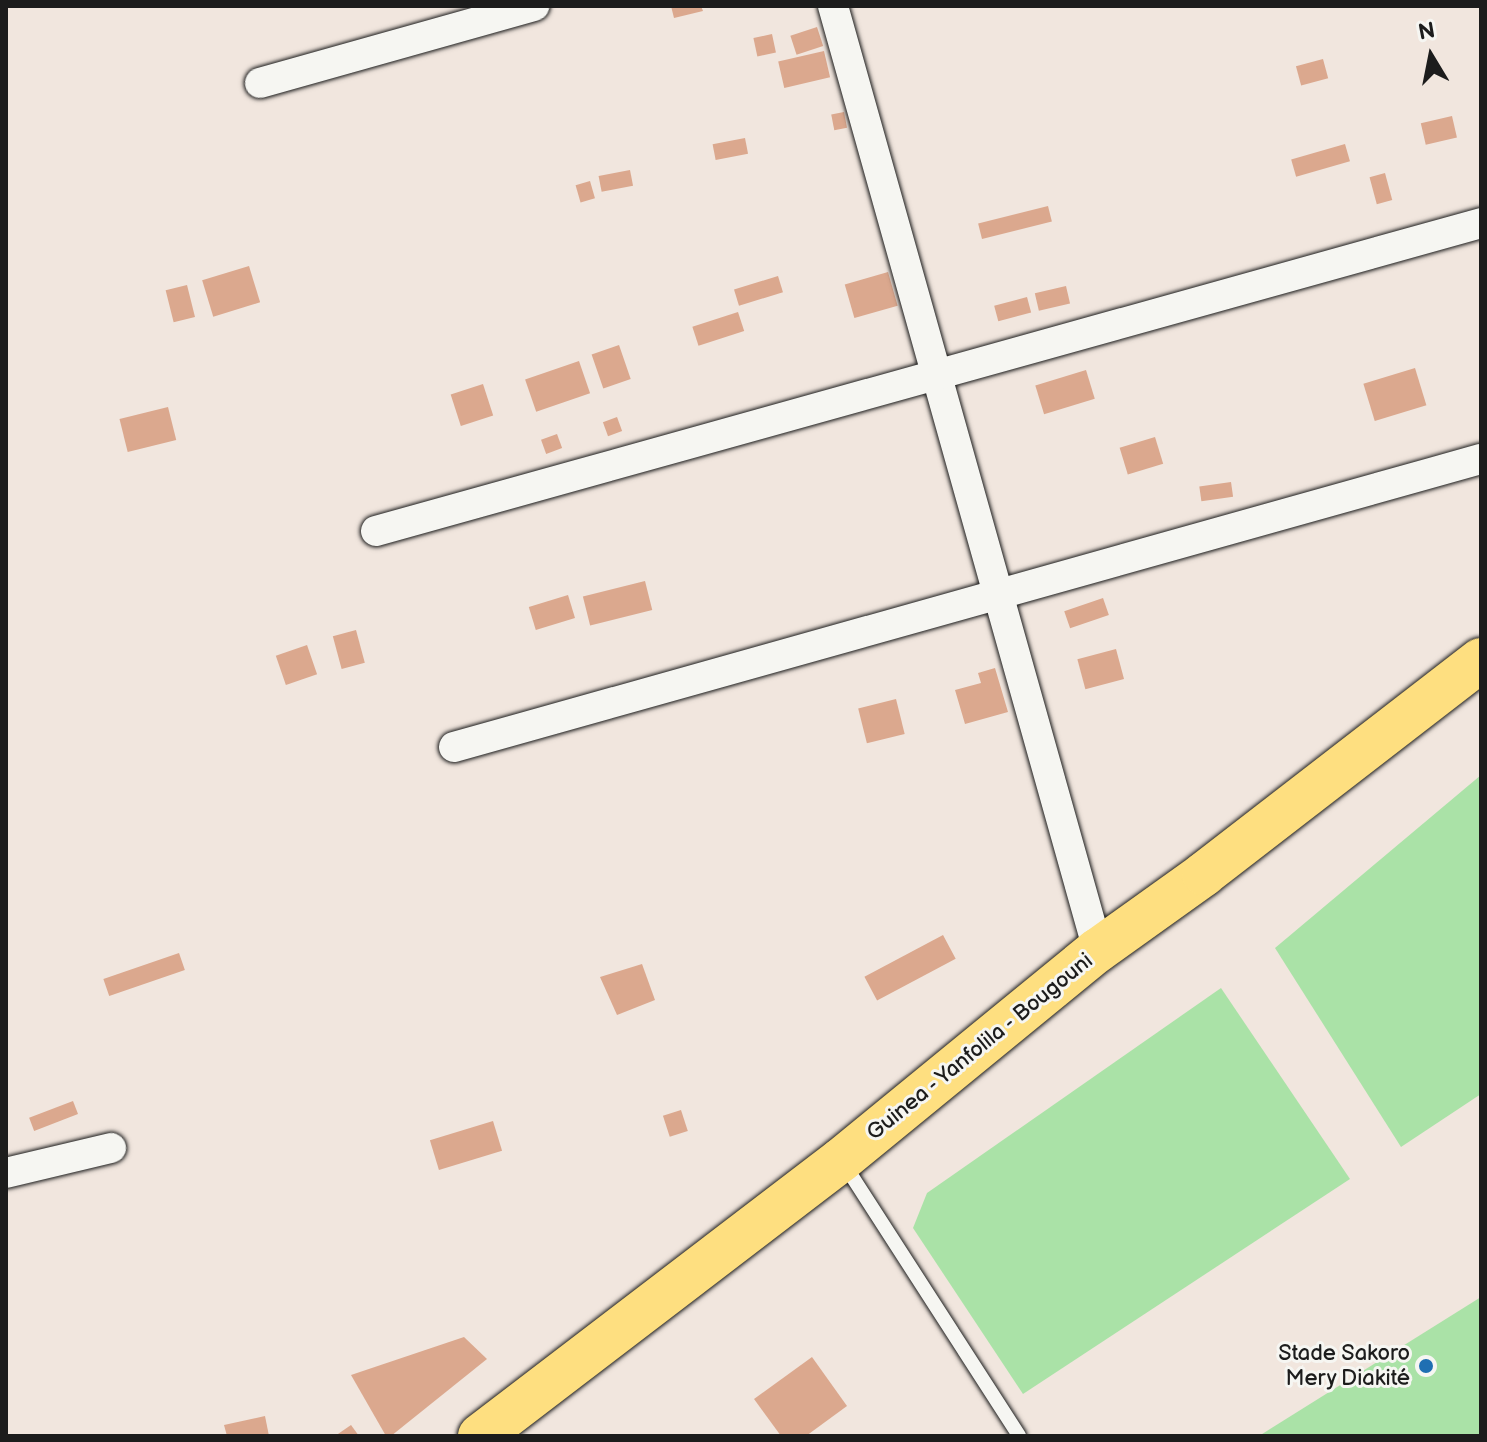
<!DOCTYPE html>
<meta charset="utf-8">
<style>
body{margin:0}
#map{position:relative;width:1487px;height:1442px;overflow:hidden;background:#f1e6de;font-family:"Balsamiq Sans",sans-serif}
div>[style]{position:absolute}
.green>*{inset:0;background:#aae2a7}
.building>*{inset:0;background:#dba88e;transform-origin:0 0}
.roads{filter:drop-shadow(0 0 2px #1c1c1c) drop-shadow(0 0 2px #1c1c1c)}
.lane>*{height:14px;margin:-7px;padding:0 7px;transform-origin:7px;border-radius:7px;background:#f6f6f2}
.street>*{height:30px;margin:-15px;padding:0 15px;transform-origin:15px;border-radius:15px;background:#f6f6f2}
.primary>*{height:44px;margin:-22px;padding:0 22px;transform-origin:22px;border-radius:22px;background:#fedf80}
.dots>*{width:22px;height:22px;translate:-50% -50%;box-sizing:border-box;border:4px solid #f6f6f2;border-radius:50%}
span{translate:-50% -50%;white-space:nowrap;text-align:center;line-height:1.15;-webkit-text-stroke:6px #f6f6f2;paint-order:stroke}
.street-label{font-size:22px;color:#1c1c1c}
.poi-label{font-size:22px;color:#1c1c1c}
.right{translate:-100% -50%;text-align:right}
.frame{position:absolute;inset:0;border:8px solid #1c1c1c;pointer-events:none}
.north{position:absolute;left:1391px;top:16px;width:80px;height:80px;-webkit-text-stroke:6px #f6f6f2;paint-order:stroke;rotate:350deg;font-size:22px;font-weight:700;line-height:32px;text-align:center;color:#1c1c1c}
.north::after{content:'';display:block;margin:auto;width:28px;height:36px;background:#1c1c1c;clip-path:polygon(50% 0,100% 100%,50% 72%,0 100%)}
</style>
<div id="map">
<div class="green">
<i style="clip-path:polygon(1481px 775px,1481px 1094px,1401px 1147px,1275px 948px)"></i>
<i style="clip-path:polygon(1221px 988px,1350px 1179px,1023px 1394px,913px 1228px,927px 1193px)"></i>
<i style="clip-path:polygon(1481px 1297px,1481px 1436px,1259px 1436px)"></i>
</div>
<div class="building">
<i style="clip-path:polygon(671px 6px,701px 6px,703px 11px,674px 18px)"></i>
<i style="left:817px;top:27px;width:20px;height:28px;rotate:72deg"></i>
<i style="left:772px;top:34px;width:19px;height:19px;rotate:78deg"></i>
<i style="left:824px;top:51px;width:27px;height:47px;rotate:77deg"></i>
<i style="left:1323px;top:59px;width:20px;height:28px;rotate:75deg"></i>
<i style="left:844px;top:112px;width:16px;height:13px;rotate:79deg"></i>
<i style="left:1452px;top:116px;width:22px;height:32px;rotate:77deg"></i>
<i style="left:745px;top:138px;width:16px;height:33px;rotate:79deg"></i>
<i style="left:1345px;top:144px;width:18px;height:56px;rotate:74deg"></i>
<i style="left:630px;top:170px;width:16px;height:32px;rotate:79deg"></i>
<i style="left:1385px;top:173px;width:28px;height:16px;rotate:75deg"></i>
<i style="left:590px;top:181px;width:18px;height:15px;rotate:74deg"></i>
<i style="left:1048px;top:206px;width:16px;height:72px;rotate:76deg"></i>
<i style="left:249px;top:266px;width:38px;height:49px;rotate:73deg"></i>
<i style="left:888px;top:272px;width:35px;height:45px;rotate:74deg"></i>
<i style="left:778px;top:276px;width:17px;height:46px;rotate:73deg"></i>
<i style="left:187px;top:285px;width:33px;height:22px;rotate:76deg"></i>
<i style="left:1066px;top:286px;width:18px;height:32px;rotate:77deg"></i>
<i style="left:1027px;top:297px;width:16px;height:34px;rotate:75deg"></i>
<i style="left:738px;top:312px;width:20px;height:48px;rotate:72deg"></i>
<i style="left:619px;top:345px;width:36px;height:29px;rotate:71deg"></i>
<i style="left:579px;top:361px;width:34px;height:57px;rotate:71deg"></i>
<i style="left:1415px;top:368px;width:39px;height:54px;rotate:73deg"></i>
<i style="left:1086px;top:370px;width:30px;height:53px;rotate:73deg"></i>
<i style="left:483px;top:384px;width:33px;height:34px;rotate:72deg"></i>
<i style="left:168px;top:407px;width:34px;height:50px;rotate:76deg"></i>
<i style="left:617px;top:417px;width:15px;height:15px;rotate:70deg"></i>
<i style="left:557px;top:434px;width:15px;height:17px;rotate:70deg"></i>
<i style="left:1155px;top:437px;width:28px;height:37px;rotate:73deg"></i>
<i style="left:1231px;top:482px;width:15px;height:32px;rotate:82deg"></i>
<i style="left:645px;top:581px;width:30px;height:64px;rotate:76deg"></i>
<i style="left:568px;top:595px;width:24px;height:41px;rotate:73deg"></i>
<i style="left:1103px;top:598px;width:18px;height:41px;rotate:71deg"></i>
<i style="left:356px;top:630px;width:34px;height:24px;rotate:75deg"></i>
<i style="left:307px;top:645px;width:31px;height:33px;rotate:71deg"></i>
<i style="left:1116px;top:649px;width:31px;height:40px;rotate:75deg"></i>
<i style="clip-path:polygon(995px 668px,1008px 712px,965px 724px,955px 690px,981px 683px,978px 673px)"></i>
<i style="left:896px;top:699px;width:36px;height:39px;rotate:76deg"></i>
<i style="left:943px;top:935px;width:27px;height:89px;rotate:62deg"></i>
<i style="left:179px;top:953px;width:18px;height:80px;rotate:71deg"></i>
<i style="clip-path:polygon(642px 964px,655px 1000px,617px 1015px,600px 977px)"></i>
<i style="left:73px;top:1101px;width:14px;height:47px;rotate:69deg"></i>
<i style="left:681px;top:1110px;width:22px;height:19px;rotate:72deg"></i>
<i style="left:493px;top:1121px;width:31px;height:66px;rotate:73deg"></i>
<i style="clip-path:polygon(464px 1337px,487px 1359px,391px 1436px,386px 1436px,351px 1375px)"></i>
<i style="clip-path:polygon(812px 1357px,847px 1406px,806px 1436px,781px 1436px,754px 1399px)"></i>
<i style="clip-path:polygon(265px 1416px,269px 1436px,227px 1436px,224px 1425px)"></i>
<i style="clip-path:polygon(351px 1425px,359px 1436px,335px 1436px)"></i>
</div>
<div class="roads">
<div class="lane">
<i style="left:844px;top:1164px;width:323px;rotate:57.2deg"></i>
</div>
<div class="street">
<i style="left:833px;top:6px;width:980px;rotate:74.32deg"></i>
<i style="left:260px;top:83px;width:285px;rotate:-15.7deg"></i>
<i style="left:376px;top:531px;width:1147px;rotate:-15.57deg"></i>
<i style="left:454px;top:747px;width:1067px;rotate:-15.67deg"></i>
<i style="left:6px;top:1173px;width:108px;rotate:-13.4deg"></i>
</div>
<div class="primary">
<i style="left:480px;top:1436px;width:454px;rotate:-37.4deg"></i>
<i style="left:841px;top:1160px;width:332px;rotate:-39.3deg"></i>
<i style="left:1098px;top:950px;width:130px;rotate:-35.6deg"></i>
<i style="left:1204px;top:874px;width:350px;rotate:-37.7deg"></i>
</div>
</div>
<div class="dots">
<i style="left:1426px;top:1366px;background:#1f6fb2"></i>
</div>
<div class="street-label">
<span style="left:980px;top:1047px;rotate:-39deg">Guinea - Yanfolila - Bougouni</span>
</div>
<div class="poi-label">
<span class="right" style="left:1410px;top:1366px">Stade Sakoro<br>Mery Diakité</span>
</div>
<div class="frame"></div>
<div class="north">N</div>
</div>
